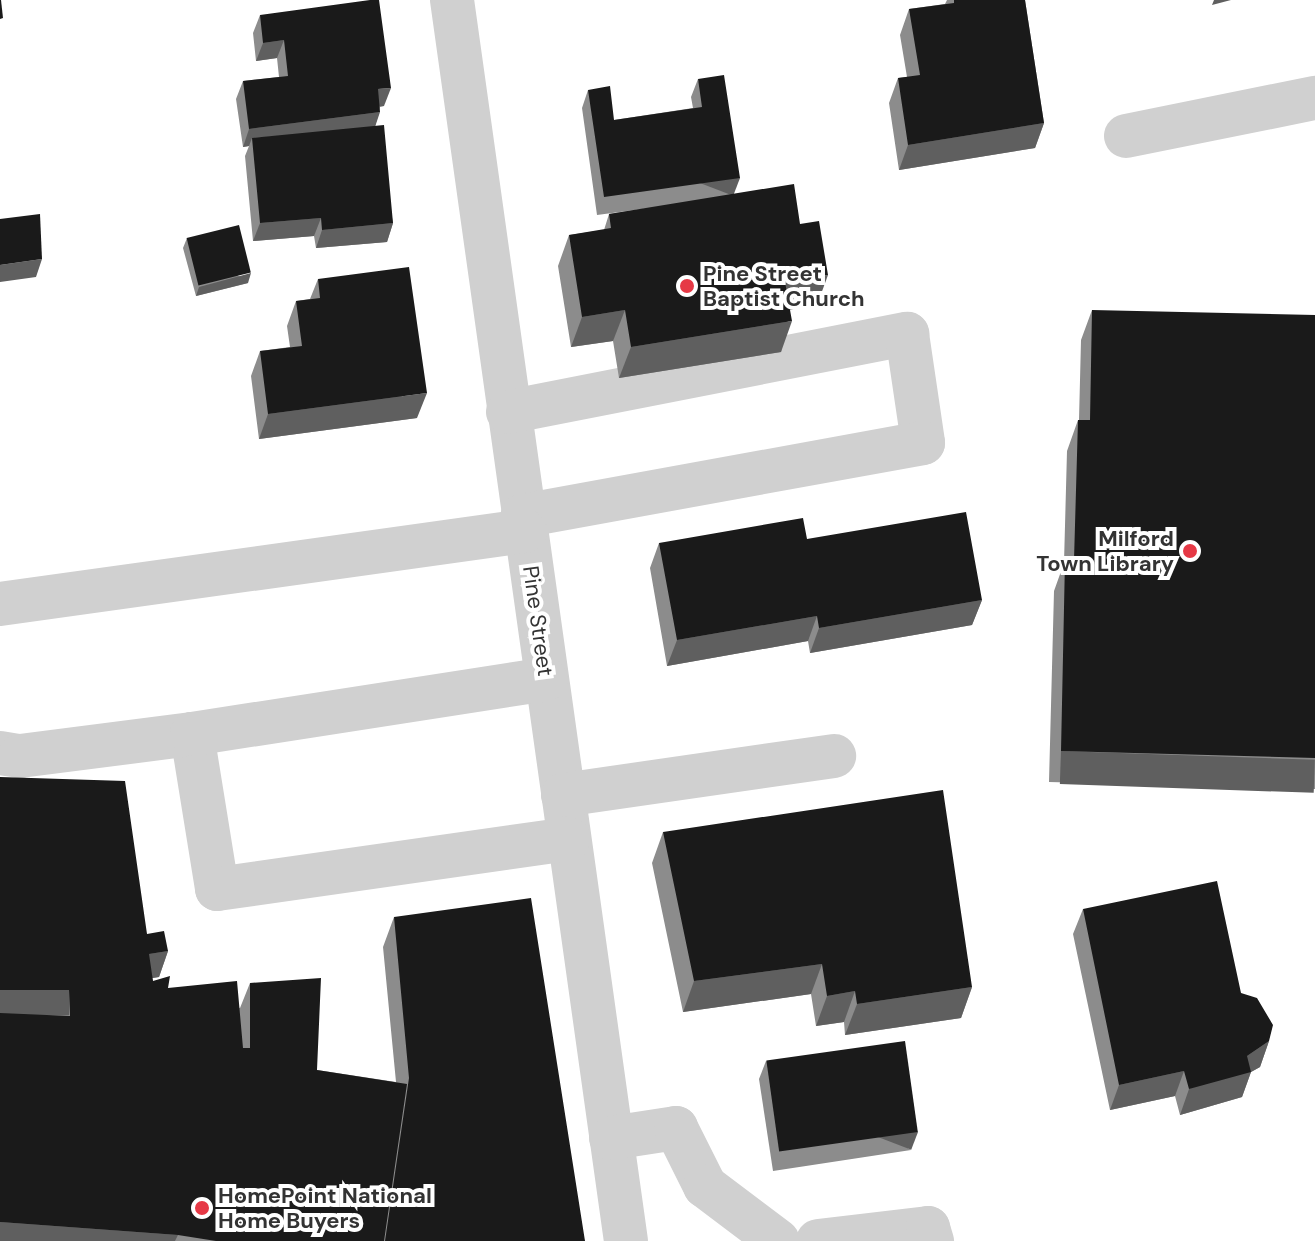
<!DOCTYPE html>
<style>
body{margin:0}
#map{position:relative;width:1315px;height:1241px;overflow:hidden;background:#fff;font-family:"DM Sans",sans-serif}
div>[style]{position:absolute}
.minor>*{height:44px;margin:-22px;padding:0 22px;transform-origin:22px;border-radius:22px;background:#d0d0d0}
.wall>*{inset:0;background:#8c8c8c}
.shaded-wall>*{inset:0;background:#5f5f5f;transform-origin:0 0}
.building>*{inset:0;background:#1a1a1a;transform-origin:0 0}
.dots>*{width:22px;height:22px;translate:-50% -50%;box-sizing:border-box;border:4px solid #fff;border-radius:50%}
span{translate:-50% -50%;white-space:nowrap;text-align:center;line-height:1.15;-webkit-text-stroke:8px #fff;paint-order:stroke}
.poi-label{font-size:22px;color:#333;font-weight:700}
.left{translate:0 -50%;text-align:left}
.right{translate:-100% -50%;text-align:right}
.street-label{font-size:22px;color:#333}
</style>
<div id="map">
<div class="minor">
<i style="left:452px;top:0;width:1253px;rotate:82.02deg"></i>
<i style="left:1126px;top:136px;width:193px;rotate:-11.4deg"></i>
<i style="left:508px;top:412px;width:407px;rotate:-11.1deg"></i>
<i style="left:907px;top:334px;width:110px;rotate:81.6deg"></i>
<i style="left:923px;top:443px;width:407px;rotate:169.7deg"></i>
<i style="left:0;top:604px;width:530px;rotate:-7.92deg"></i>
<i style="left:192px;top:734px;width:157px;rotate:80.8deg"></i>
<i style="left:217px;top:889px;width:355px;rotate:-8.1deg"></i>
<i style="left:0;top:753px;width:20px;rotate:9deg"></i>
<i style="left:20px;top:756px;width:173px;rotate:-7.3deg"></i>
<i style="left:192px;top:734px;width:358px;rotate:-8.8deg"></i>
<i style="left:563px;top:795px;width:274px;rotate:-8.2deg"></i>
<i style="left:611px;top:1138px;width:66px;rotate:-8.7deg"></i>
<i style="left:676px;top:1128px;width:65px;rotate:63.4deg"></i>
<i style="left:705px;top:1186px;width:91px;rotate:37deg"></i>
<i style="left:818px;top:1241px;width:111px;rotate:-6.7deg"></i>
<i style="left:928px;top:1228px;width:14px;rotate:73deg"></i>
</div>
<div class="wall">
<i style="clip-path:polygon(947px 0,1025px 0,1044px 123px,1035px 148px,899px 170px,889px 103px,898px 78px,907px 77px,900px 35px,909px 9px,945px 4px)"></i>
<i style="clip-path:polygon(260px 15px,384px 106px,380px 107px,375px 126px,393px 223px,387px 242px,316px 248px,314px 236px,253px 241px,245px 156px,249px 146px,243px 147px,236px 99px,243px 81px,279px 77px,277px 58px,256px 61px,253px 33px)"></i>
<i style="clip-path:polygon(698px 79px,734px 194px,800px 224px,817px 305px,790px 310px,781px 352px,619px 378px,613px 341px,571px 347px,558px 266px,569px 235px,604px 230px,609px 214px,650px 208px,597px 215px,582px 108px,588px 90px,614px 120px,693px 108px,691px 97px)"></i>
<i style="clip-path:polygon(187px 238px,248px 283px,196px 296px,183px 248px)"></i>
<i style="clip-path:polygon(318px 279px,417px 418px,259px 439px,251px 376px,260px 351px,290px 347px,287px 326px,296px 301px,310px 299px)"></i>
<i style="clip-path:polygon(1092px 310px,1315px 481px,1315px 789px,1049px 782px,1054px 591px,1064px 563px,1067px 451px,1078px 420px,1079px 420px,1081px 340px)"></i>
<i style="clip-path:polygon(807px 539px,982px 600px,972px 625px,810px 653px,808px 641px,667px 666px,650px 568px,659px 543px)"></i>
<i style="clip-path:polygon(0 777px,147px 934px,168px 951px,159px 977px,152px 978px,153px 981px,168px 988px,240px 1008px,250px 983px,317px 1070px,396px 1082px,383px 947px,394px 917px,585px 1241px,0 1241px)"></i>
<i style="clip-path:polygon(663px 832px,972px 987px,961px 1018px,845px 1035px,844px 1022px,816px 1026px,811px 994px,683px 1012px,652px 863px)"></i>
<i style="clip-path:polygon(1083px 909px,1241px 993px,1269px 1041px,1260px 1067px,1251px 1072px,1242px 1097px,1180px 1115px,1175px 1096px,1110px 1110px,1073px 934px)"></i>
<i style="clip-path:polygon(766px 1061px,911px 1150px,773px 1171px,759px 1079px)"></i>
</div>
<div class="shaded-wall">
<i style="clip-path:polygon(1214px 0,1231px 0,1212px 5px)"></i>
<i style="clip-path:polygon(284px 40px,277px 58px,256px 61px,263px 43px)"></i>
<i style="clip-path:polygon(391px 88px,384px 106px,371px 107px,378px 89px)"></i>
<i style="clip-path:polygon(380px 112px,374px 130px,252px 138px,249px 146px,243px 147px,249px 129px)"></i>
<i style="clip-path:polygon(1044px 123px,1035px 148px,899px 170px,908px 145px)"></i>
<i style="left:740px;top:178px;width:19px;height:137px;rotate:111deg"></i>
<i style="clip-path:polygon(321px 218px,314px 236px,253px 241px,260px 223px)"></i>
<i style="clip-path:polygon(393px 223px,387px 242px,316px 248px,322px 230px)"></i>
<i style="clip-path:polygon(42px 259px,36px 277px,0 282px,0 265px)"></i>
<i style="clip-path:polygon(251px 273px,248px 283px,196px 296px,199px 287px)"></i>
<i style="clip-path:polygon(828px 275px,817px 305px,774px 313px,785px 282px)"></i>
<i style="clip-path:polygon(625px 310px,613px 341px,571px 347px,582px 317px)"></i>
<i style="clip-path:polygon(792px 321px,781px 352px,619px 378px,631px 347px)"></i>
<i style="clip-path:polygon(427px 393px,417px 418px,259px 439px,268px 414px)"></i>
<i style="clip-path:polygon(982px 600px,972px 625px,810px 653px,819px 628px)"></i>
<i style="clip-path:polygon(817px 616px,808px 641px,667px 666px,677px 640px)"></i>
<i style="left:1061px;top:751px;width:254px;height:33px;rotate:2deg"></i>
<i style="clip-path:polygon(168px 951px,159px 977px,140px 980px,149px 954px)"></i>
<i style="clip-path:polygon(822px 964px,811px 994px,683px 1012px,694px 981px)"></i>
<i style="clip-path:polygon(972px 987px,961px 1018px,845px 1035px,857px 1004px)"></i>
<i style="left:0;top:990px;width:69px;height:25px"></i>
<i style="clip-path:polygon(855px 991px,844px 1022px,816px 1026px,827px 996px)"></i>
<i style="clip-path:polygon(1269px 1041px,1260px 1067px,1251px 1072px,1242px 1097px,1180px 1115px,1189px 1089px,1247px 1056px)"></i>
<i style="clip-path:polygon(1184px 1071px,1175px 1096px,1110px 1110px,1119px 1085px)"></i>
<i style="left:918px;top:1132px;width:19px;height:141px;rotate:111deg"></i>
<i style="clip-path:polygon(0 1222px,178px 1235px,175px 1241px,0 1241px)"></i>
</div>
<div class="building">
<i style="clip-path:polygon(0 0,1px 0,3px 18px,0 19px)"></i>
<i style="clip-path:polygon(370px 0,379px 0,391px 88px,378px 89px,380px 112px,249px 129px,243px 81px,288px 76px,284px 40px,263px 43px,260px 15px)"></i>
<i style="clip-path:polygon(954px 0,1025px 0,1044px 123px,908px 145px,898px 78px,920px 75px,909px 9px,954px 3px)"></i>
<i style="clip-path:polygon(724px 75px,740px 178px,604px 197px,588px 90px,610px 86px,614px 120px,702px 107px,698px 79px)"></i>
<i style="clip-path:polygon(384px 125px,393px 223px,322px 230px,321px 218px,260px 223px,252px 138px)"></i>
<i style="clip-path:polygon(794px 184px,800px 224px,819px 221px,828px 275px,785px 282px,792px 321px,631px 347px,625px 310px,582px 317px,569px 235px,611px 228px,609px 214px)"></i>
<i style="clip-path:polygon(40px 214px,42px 259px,0 265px,0 219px)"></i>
<i style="left:239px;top:225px;width:49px;height:54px;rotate:76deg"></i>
<i style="clip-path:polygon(409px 267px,427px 393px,268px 414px,260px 351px,302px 346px,296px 301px,320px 298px,318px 279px)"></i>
<i style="clip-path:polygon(1092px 310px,1315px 315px,1315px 758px,1061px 751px,1065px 560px,1074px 560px,1078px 420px,1090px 420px)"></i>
<i style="clip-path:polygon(966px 512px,982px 600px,819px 628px,817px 616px,677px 640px,659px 543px,803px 518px,807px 539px)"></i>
<i style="clip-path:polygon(0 777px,125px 781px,147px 934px,164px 931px,168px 951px,149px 954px,153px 981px,170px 976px,168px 988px,237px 981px,243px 1048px,250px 1048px,250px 983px,321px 978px,317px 1070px,407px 1084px,384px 1241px,216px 1241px,178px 1235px,0 1222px,0 1013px,70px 1016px,69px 990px,0 990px)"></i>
<i style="clip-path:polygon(943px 790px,972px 987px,857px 1004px,855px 991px,827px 996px,822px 964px,694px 981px,663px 832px)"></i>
<i style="clip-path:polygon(1217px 881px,1241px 993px,1257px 998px,1273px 1025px,1269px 1041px,1247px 1056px,1251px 1072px,1189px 1089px,1184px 1071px,1119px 1085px,1083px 909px)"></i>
<i style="clip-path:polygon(531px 898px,585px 1241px,385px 1241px,409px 1078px,394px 917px)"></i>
<i style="left:905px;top:1041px;width:92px;height:140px;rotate:82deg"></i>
</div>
<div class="dots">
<i style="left:687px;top:286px;background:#e63946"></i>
<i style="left:1190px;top:551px;background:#e63946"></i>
<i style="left:202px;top:1208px;background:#e63946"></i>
</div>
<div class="poi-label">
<span class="left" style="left:703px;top:286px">Pine Street<br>Baptist Church</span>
<span class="right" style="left:1174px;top:551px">Milford<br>Town Library</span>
<span class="left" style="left:218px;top:1208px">HomePoint National<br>Home Buyers</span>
</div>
<div class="street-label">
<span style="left:538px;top:621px;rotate:82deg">Pine Street</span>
</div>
</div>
